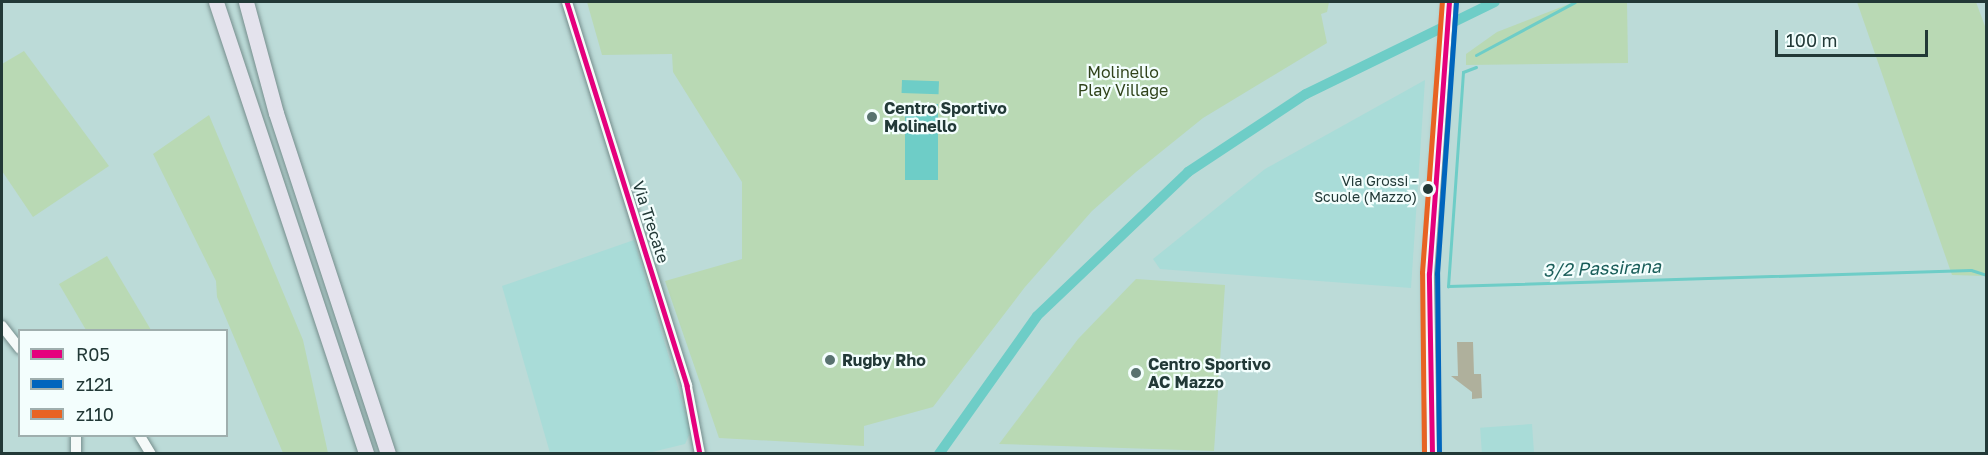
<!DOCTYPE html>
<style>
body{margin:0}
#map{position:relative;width:1988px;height:455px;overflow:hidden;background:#bcdbd8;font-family:"Golos Text",sans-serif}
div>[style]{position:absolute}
.built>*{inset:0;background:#a9dcd8;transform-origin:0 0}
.green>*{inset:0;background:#b9d9b4}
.water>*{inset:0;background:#6ecdc7;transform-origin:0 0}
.stream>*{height:3px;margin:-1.5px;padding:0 1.5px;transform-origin:1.5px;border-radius:1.5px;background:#6ecdc7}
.canal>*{height:10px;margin:-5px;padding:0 5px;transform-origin:5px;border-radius:5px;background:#6ecdc7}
.building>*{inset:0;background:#afb09c}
.roads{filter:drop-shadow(0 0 2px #758d8c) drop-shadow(0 0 2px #758d8c)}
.minor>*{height:10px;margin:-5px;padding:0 5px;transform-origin:5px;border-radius:5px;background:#f5faf9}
.highway>*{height:15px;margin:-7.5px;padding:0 7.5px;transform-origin:7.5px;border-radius:7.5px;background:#e4e3ed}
.bus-1>*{height:4.5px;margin:-2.25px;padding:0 2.25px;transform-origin:2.25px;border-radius:2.25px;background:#e5007d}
.bus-2>*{height:4.5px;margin:-2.25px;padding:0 2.25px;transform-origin:2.25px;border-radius:2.25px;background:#0065bd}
.bus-3>*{height:4.5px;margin:-2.25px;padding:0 2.25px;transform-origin:2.25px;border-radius:2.25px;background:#e86323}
.dots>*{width:16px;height:16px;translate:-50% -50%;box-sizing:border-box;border:3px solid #f3fefd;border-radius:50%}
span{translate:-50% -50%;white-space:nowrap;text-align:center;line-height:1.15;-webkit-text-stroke:4.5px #f3fefd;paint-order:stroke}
.bus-label{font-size:14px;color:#223937}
.right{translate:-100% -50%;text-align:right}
.park-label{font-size:16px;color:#30431b}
.poi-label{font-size:16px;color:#223937;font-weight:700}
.left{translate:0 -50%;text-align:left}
.street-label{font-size:16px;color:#223937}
.water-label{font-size:18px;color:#1a5e5a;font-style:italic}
.frame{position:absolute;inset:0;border:3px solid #223937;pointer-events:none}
.legend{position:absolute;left:18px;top:329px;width:210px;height:108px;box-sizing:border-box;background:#f3fefd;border:2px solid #9fafae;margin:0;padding:8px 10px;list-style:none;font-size:18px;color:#223937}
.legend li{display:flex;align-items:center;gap:12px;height:30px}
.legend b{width:30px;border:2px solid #9fafae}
.scale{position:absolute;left:1775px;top:30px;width:153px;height:27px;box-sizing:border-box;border:3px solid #223937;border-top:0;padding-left:8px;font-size:18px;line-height:21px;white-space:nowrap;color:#223937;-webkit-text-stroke:4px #f3fefd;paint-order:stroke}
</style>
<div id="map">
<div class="built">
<i style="clip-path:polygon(1425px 80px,1411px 288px,1160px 269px,1153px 259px,1265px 169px)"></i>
<i style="clip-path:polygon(634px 240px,691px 431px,685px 444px,648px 453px,550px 453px,502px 286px)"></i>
<i style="left:1532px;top:424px;width:29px;height:52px;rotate:86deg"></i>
</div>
<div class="green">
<i style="clip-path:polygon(587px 2px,1329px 2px,1327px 12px,1321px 14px,1327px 43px,1203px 118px,1136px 172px,1092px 211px,1025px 287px,933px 407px,864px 426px,864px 446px,719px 438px,665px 281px,742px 259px,742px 182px,673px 72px,672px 54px,602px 55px)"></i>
<i style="clip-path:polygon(1574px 2px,1627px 2px,1628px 63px,1466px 65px,1466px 54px,1497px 32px)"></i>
<i style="clip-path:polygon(1857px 2px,1976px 2px,1986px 29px,1986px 276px,1952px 275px)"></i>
<i style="clip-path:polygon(24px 51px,109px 166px,33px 217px,2px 171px,2px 64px)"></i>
<i style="clip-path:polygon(209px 115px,303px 340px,328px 453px,283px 453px,217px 297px,216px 281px,153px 154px)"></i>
<i style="clip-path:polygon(107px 256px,151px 330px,86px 330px,59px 284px)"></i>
<i style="clip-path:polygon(1136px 279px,1225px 285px,1214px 451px,999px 444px,1078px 339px)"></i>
</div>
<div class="water">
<i style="left:902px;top:80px;width:37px;height:13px;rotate:2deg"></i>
<i style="left:905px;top:104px;width:33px;height:76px"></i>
</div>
<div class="stream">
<i style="left:1476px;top:55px;width:112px;rotate:-28.2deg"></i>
<i style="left:1476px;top:67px;width:14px;rotate:159deg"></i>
<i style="left:1463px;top:72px;width:215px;rotate:94deg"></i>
<i style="left:1448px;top:286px;width:523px;rotate:-1.75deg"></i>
<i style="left:1971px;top:270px;width:16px;rotate:18deg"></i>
</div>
<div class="canal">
<i style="left:939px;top:454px;width:169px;rotate:-54.6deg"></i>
<i style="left:1037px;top:316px;width:209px;rotate:-43.6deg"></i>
<i style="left:1188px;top:172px;width:141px;rotate:-33.5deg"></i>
<i style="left:1306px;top:94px;width:210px;rotate:-26deg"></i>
</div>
<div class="building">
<i style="clip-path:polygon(1457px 342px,1473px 342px,1474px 374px,1481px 374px,1482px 398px,1472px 399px,1472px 392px,1451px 376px,1458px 376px)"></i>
</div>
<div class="roads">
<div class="minor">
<i style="left:567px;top:2px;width:402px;rotate:72.6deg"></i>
<i style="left:687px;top:386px;width:69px;rotate:79.2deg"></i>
<i style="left:2px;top:326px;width:29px;rotate:52deg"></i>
<i style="left:76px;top:436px;width:18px;rotate:90deg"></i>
<i style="left:140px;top:436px;width:21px;rotate:59deg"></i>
<i style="left:1432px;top:454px;width:180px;rotate:-91deg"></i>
<i style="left:1429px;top:274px;width:273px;rotate:-85.8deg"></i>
</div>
<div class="highway">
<i style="left:216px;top:2px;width:476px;rotate:71.6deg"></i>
<i style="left:246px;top:2px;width:115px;rotate:74.9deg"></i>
<i style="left:276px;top:113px;width:359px;rotate:71.8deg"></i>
</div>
</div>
<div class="bus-1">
<i style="left:567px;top:2px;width:402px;rotate:72.6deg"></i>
<i style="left:687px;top:386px;width:69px;rotate:79.2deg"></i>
<i style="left:1432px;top:454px;width:180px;rotate:-91deg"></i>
<i style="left:1429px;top:274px;width:273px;rotate:-85.8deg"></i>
</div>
<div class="bus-2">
<i style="left:1439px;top:454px;width:180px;rotate:-90.6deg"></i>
<i style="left:1437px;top:274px;width:272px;rotate:-86deg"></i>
</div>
<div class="bus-3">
<i style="left:1424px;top:454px;width:181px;rotate:-90.6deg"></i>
<i style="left:1422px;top:273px;width:272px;rotate:-85.8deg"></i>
</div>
<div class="dots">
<i style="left:872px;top:117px;background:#58726f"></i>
<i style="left:1428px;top:189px;background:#223937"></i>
<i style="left:830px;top:360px;background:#58726f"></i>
<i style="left:1136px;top:373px;background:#58726f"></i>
</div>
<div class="bus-label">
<span class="right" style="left:1417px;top:189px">Via Grossi -<br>Scuole (Mazzo)</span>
</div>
<div class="park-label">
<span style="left:1123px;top:81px">Molinello<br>Play Village</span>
</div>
<div class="poi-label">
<span class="left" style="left:884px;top:117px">Centro Sportivo<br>Molinello</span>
<span class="left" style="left:842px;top:360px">Rugby Rho</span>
<span class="left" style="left:1148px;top:373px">Centro Sportivo<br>AC Mazzo</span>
</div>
<div class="street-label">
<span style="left:651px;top:222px;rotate:72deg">Via Trecate</span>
</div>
<div class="water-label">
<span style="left:1602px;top:268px;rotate:-2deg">3/2 Passirana</span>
</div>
<div class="frame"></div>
<ul class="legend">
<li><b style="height:8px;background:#e5007d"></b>R05</li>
<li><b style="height:8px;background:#0065bd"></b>z121</li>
<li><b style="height:8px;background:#e86323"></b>z110</li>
</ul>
<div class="scale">100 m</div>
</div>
